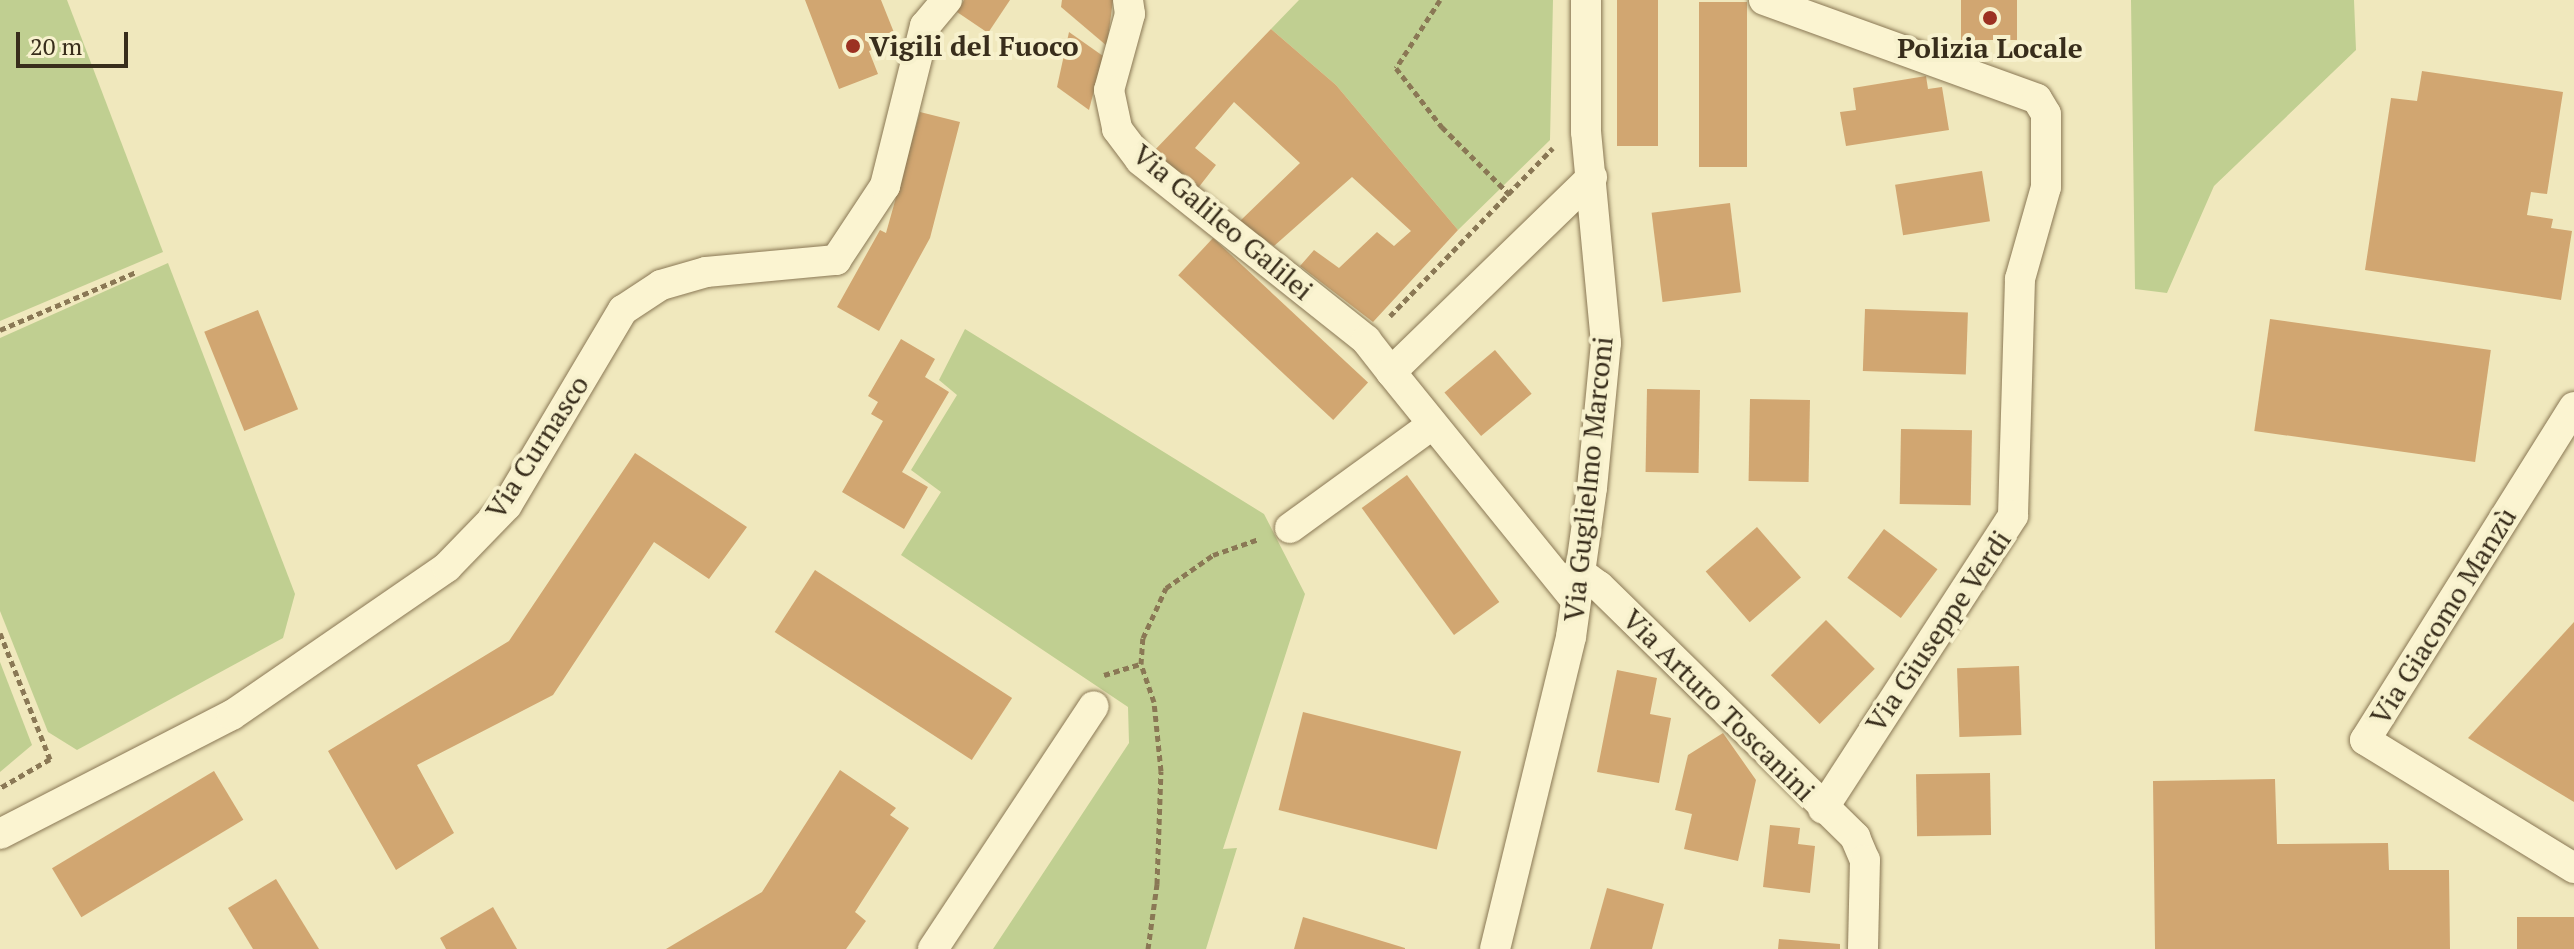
<!DOCTYPE html>
<meta charset="utf-8">
<style>
body{margin:0}
#map{position:relative;width:2574px;height:949px;overflow:hidden;background:#f0e8bd;font-family:"PT Serif",serif}
div>[style]{position:absolute}
.green>*{inset:0;background:#c0cf91}
.building>*{inset:0;background:#d1a671;transform-origin:0 0}
.path>*{height:5px;margin-top:-2.5px;transform-origin:0;background:repeating-linear-gradient(90deg,#8a7855 0 6px,transparent 0 10px)}
.roads{filter:drop-shadow(0 0 2px #8a7855) drop-shadow(0 0 2px #8a7855)}
.minor>*{height:30px;margin:-15px;padding:0 15px;transform-origin:15px;border-radius:15px;background:#fbf4d1}
.dots>*{width:22px;height:22px;translate:-50% -50%;box-sizing:border-box;border:4px solid #f7f1cd;border-radius:50%}
span{translate:-50% -50%;white-space:nowrap;text-align:center;line-height:1.15;-webkit-text-stroke:8px #f7f1cd;paint-order:stroke}
.poi-label{font-size:28px;color:#382d1b;font-weight:700}
.left{translate:0 -50%;text-align:left}
.street-label{font-size:28px;color:#382d1b}
.scale{position:absolute;left:16px;top:32px;width:112px;height:36px;box-sizing:border-box;border:4px solid #382d1b;border-top:0;padding-left:10px;font-size:24px;line-height:28px;white-space:nowrap;color:#382d1b;-webkit-text-stroke:6px #f7f1cd;paint-order:stroke}
</style>
<div id="map">
<div class="green">
<i style="clip-path:polygon(0 0,67px 0,163px 252px,0 321px)"></i>
<i style="clip-path:polygon(1299px 0,1553px 0,1550px 140px,1458px 230px,1336px 85px,1271px 29px)"></i>
<i style="clip-path:polygon(2131px 0,2354px 0,2356px 50px,2214px 186px,2167px 293px,2135px 289px)"></i>
<i style="clip-path:polygon(168px 263px,295px 594px,283px 638px,77px 750px,48px 732px,0 611px,0 338px)"></i>
<i style="clip-path:polygon(965px 329px,1264px 514px,1305px 594px,1223px 849px,1237px 848px,1206px 949px,993px 949px,1129px 743px,1128px 707px,901px 555px,941px 492px,911px 470px,957px 395px,939px 380px)"></i>
<i style="clip-path:polygon(0 662px,32px 745px,0 772px)"></i>
</div>
<div class="building">
<i style="clip-path:polygon(805px 0,881px 0,897px 40px,869px 51px,878px 74px,839px 89px)"></i>
<i style="clip-path:polygon(964px 0,1010px 0,988px 33px,957px 12px)"></i>
<i style="clip-path:polygon(1062px 0,1113px 0,1107px 46px,1061px 7px)"></i>
<i style="left:1617px;top:0;width:41px;height:146px"></i>
<i style="left:1961px;top:0;width:56px;height:40px"></i>
<i style="left:1699px;top:2px;width:48px;height:165px"></i>
<i style="clip-path:polygon(1271px 29px,1336px 85px,1458px 230px,1373px 322px,1300px 266px,1314px 250px,1339px 268px,1377px 232px,1394px 246px,1411px 231px,1352px 177px,1274px 246px,1239px 222px,1300px 163px,1234px 102px,1195px 148px,1216px 165px,1195px 192px,1151px 154px)"></i>
<i style="clip-path:polygon(1069px 32px,1103px 56px,1089px 110px,1057px 87px)"></i>
<i style="clip-path:polygon(2422px 71px,2563px 92px,2547px 194px,2531px 192px,2527px 215px,2553px 219px,2551px 228px,2572px 231px,2561px 300px,2365px 270px,2391px 98px,2417px 101px)"></i>
<i style="clip-path:polygon(1926px 76px,1928px 89px,1942px 87px,1949px 130px,1846px 146px,1840px 112px,1856px 110px,1853px 88px)"></i>
<i style="clip-path:polygon(920px 112px,960px 122px,930px 238px,879px 331px,837px 307px,880px 230px,886px 233px)"></i>
<i style="left:1982px;top:171px;width:51px;height:88px;rotate:81deg"></i>
<i style="left:1730px;top:203px;width:90px;height:79px;rotate:83deg"></i>
<i style="left:1213px;top:238px;width:212px;height:51px;rotate:43deg"></i>
<i style="left:1865px;top:309px;width:103px;height:62px;rotate:2deg"></i>
<i style="left:258px;top:310px;width:107px;height:58px;rotate:68deg"></i>
<i style="left:2270px;top:319px;width:223px;height:113px;rotate:8deg"></i>
<i style="clip-path:polygon(901px 339px,935px 359px,925px 377px,949px 392px,902px 472px,928px 487px,904px 529px,842px 492px,883px 421px,871px 414px,878px 402px,868px 396px)"></i>
<i style="left:1495px;top:350px;width:57px;height:66px;rotate:50deg"></i>
<i style="left:1647px;top:389px;width:53px;height:83px;rotate:1deg"></i>
<i style="left:1750px;top:399px;width:60px;height:82px;rotate:1deg"></i>
<i style="left:1901px;top:429px;width:71px;height:75px;rotate:1deg"></i>
<i style="clip-path:polygon(635px 453px,747px 527px,709px 579px,654px 542px,553px 695px,417px 765px,454px 833px,396px 870px,328px 751px,509px 641px)"></i>
<i style="left:1407px;top:475px;width:157px;height:56px;rotate:54deg"></i>
<i style="left:1757px;top:527px;width:67px;height:68px;rotate:49deg"></i>
<i style="left:1884px;top:529px;width:67px;height:61px;rotate:37deg"></i>
<i style="left:815px;top:570px;width:235px;height:74px;rotate:33deg"></i>
<i style="left:1826px;top:620px;width:69px;height:78px;rotate:45deg"></i>
<i style="clip-path:polygon(2574px 622px,2574px 802px,2468px 738px)"></i>
<i style="left:2019px;top:666px;width:69px;height:62px;rotate:88deg"></i>
<i style="clip-path:polygon(1617px 670px,1657px 678px,1650px 714px,1671px 718px,1659px 783px,1597px 772px)"></i>
<i style="left:1303px;top:712px;width:163px;height:101px;rotate:14deg"></i>
<i style="clip-path:polygon(1723px 733px,1756px 780px,1738px 861px,1684px 849px,1692px 814px,1675px 810px,1688px 755px)"></i>
<i style="clip-path:polygon(840px 770px,896px 808px,890px 815px,909px 828px,855px 912px,866px 921px,846px 949px,666px 949px,762px 892px)"></i>
<i style="left:214px;top:771px;width:57px;height:189px;rotate:59deg"></i>
<i style="left:1990px;top:773px;width:62px;height:74px;rotate:89deg"></i>
<i style="clip-path:polygon(2275px 779px,2277px 844px,2388px 843px,2389px 870px,2449px 870px,2450px 949px,2155px 949px,2153px 781px)"></i>
<i style="clip-path:polygon(1770px 825px,1800px 828px,1798px 844px,1815px 846px,1810px 893px,1763px 887px)"></i>
<i style="clip-path:polygon(276px 879px,319px 949px,253px 949px,228px 908px)"></i>
<i style="clip-path:polygon(1607px 888px,1664px 904px,1652px 949px,1590px 949px)"></i>
<i style="clip-path:polygon(493px 907px,517px 949px,446px 949px,440px 938px)"></i>
<i style="clip-path:polygon(1303px 917px,1405px 948px,1405px 949px,1294px 949px)"></i>
<i style="left:2517px;top:917px;width:57px;height:32px"></i>
<i style="clip-path:polygon(1779px 939px,1840px 944px,1840px 949px,1778px 949px)"></i>
</div>
<div class="path">
<i style="left:1440px;top:0;width:81px;rotate:122.9deg"></i>
<i style="left:1396px;top:68px;width:75px;rotate:52.1deg"></i>
<i style="left:1442px;top:127px;width:96px;rotate:45deg"></i>
<i style="left:1390px;top:316px;width:234px;rotate:-45.9deg"></i>
<i style="left:0;top:330px;width:148px;rotate:-23.1deg"></i>
<i style="left:0;top:633px;width:136px;rotate:68.4deg"></i>
<i style="left:50px;top:759px;width:58px;rotate:149.9deg"></i>
<i style="left:1104px;top:675px;width:39px;rotate:-17deg"></i>
<i style="left:1148px;top:949px;width:66px;rotate:-82.1deg"></i>
<i style="left:1157px;top:884px;width:113px;rotate:-88deg"></i>
<i style="left:1161px;top:771px;width:69px;rotate:-95.8deg"></i>
<i style="left:1154px;top:702px;width:40px;rotate:-108.9deg"></i>
<i style="left:1141px;top:664px;width:26px;rotate:-86deg"></i>
<i style="left:1143px;top:638px;width:55px;rotate:-65.3deg"></i>
<i style="left:1166px;top:588px;width:57px;rotate:-35.1deg"></i>
<i style="left:1213px;top:555px;width:49px;rotate:-19.2deg"></i>
</div>
<div class="roads">
<div class="minor">
<i style="left:1128px;top:0;width:14px;rotate:82deg"></i>
<i style="left:1130px;top:14px;width:79px;rotate:105.4deg"></i>
<i style="left:1109px;top:90px;width:40px;rotate:78deg"></i>
<i style="left:1117px;top:129px;width:39px;rotate:53deg"></i>
<i style="left:1140px;top:160px;width:289px;rotate:38.5deg"></i>
<i style="left:1366px;top:340px;width:41px;rotate:52deg"></i>
<i style="left:1764px;top:0;width:290px;rotate:19.9deg"></i>
<i style="left:2037px;top:99px;width:17px;rotate:59deg"></i>
<i style="left:2046px;top:114px;width:73px;rotate:90deg"></i>
<i style="left:2046px;top:187px;width:96px;rotate:105.8deg"></i>
<i style="left:2020px;top:279px;width:237px;rotate:91.7deg"></i>
<i style="left:2013px;top:516px;width:349px;rotate:123deg"></i>
<i style="left:2574px;top:407px;width:393px;rotate:122.1deg"></i>
<i style="left:2365px;top:740px;width:245px;rotate:31.5deg"></i>
<i style="left:1290px;top:528px;width:175px;rotate:-36deg"></i>
<i style="left:1578px;top:571px;width:26px;rotate:36deg"></i>
<i style="left:1599px;top:586px;width:359px;rotate:44.4deg"></i>
<i style="left:1855px;top:837px;width:25px;rotate:67deg"></i>
<i style="left:1865px;top:860px;width:89px;rotate:91.3deg"></i>
<i style="left:1574px;top:598px;width:291px;rotate:-129deg"></i>
<i style="left:1391px;top:372px;width:280px;rotate:-44.1deg"></i>
<i style="left:0;top:834px;width:261px;rotate:-27.2deg"></i>
<i style="left:232px;top:715px;width:261px;rotate:-34.5deg"></i>
<i style="left:447px;top:567px;width:86px;rotate:-45.9deg"></i>
<i style="left:507px;top:505px;width:227px;rotate:-59.3deg"></i>
<i style="left:623px;top:310px;width:45px;rotate:-33.3deg"></i>
<i style="left:661px;top:285px;width:47px;rotate:-16.1deg"></i>
<i style="left:706px;top:272px;width:131px;rotate:-5.3deg"></i>
<i style="left:836px;top:260px;width:89px;rotate:-56.5deg"></i>
<i style="left:885px;top:186px;width:165px;rotate:-76deg"></i>
<i style="left:925px;top:26px;width:34px;rotate:-50deg"></i>
<i style="left:933px;top:949px;width:291px;rotate:-56.5deg"></i>
<i style="left:1495px;top:949px;width:321px;rotate:-76.3deg"></i>
<i style="left:1571px;top:637px;width:150px;rotate:-82deg"></i>
<i style="left:1592px;top:488px;width:146px;rotate:-84.5deg"></i>
<i style="left:1606px;top:343px;width:212px;rotate:-95.4deg"></i>
<i style="left:1586px;top:132px;width:132px;rotate:-90deg"></i>
</div>
</div>
<div class="dots">
<i style="left:1990px;top:18px;background:#9c3122"></i>
<i style="left:853px;top:46px;background:#9c3122"></i>
</div>
<div class="poi-label">
<span class="left" style="left:869px;top:46px">Vigili del Fuoco</span>
<span style="left:1990px;top:48px">Polizia Locale</span>
</div>
<div class="street-label">
<span style="left:1223px;top:222px;rotate:40deg">Via Galileo Galilei</span>
<span style="left:537px;top:447px;rotate:-57deg">Via Curnasco</span>
<span style="left:1588px;top:479px;rotate:-84deg">Via Guglielmo Marconi</span>
<span style="left:2443px;top:616px;rotate:-58deg">Via Giacomo Manzù</span>
<span style="left:1938px;top:631px;rotate:-56deg">Via Giuseppe Verdi</span>
<span style="left:1719px;top:705px;rotate:45deg">Via Arturo Toscanini</span>
</div>
<div class="scale">20 m</div>
</div>
